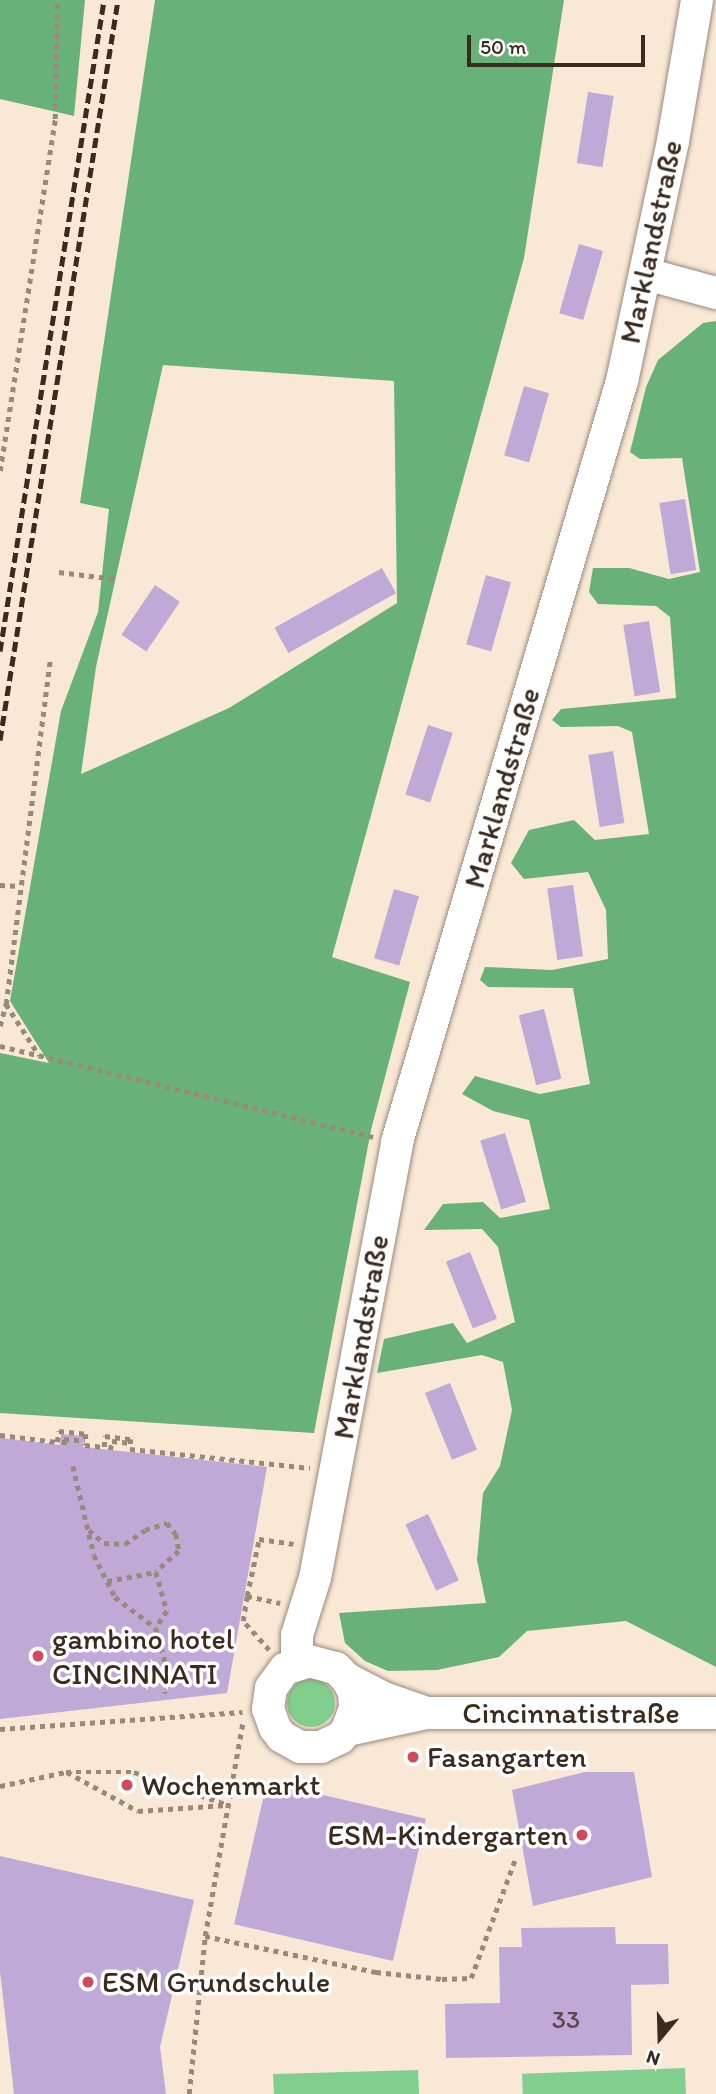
<!DOCTYPE html>
<meta charset="utf-8">
<style>
body{margin:0}
#map{position:relative;width:716px;height:2094px;overflow:hidden;background:#f8e8d5;font-family:Itim,sans-serif}
div>[style]{position:absolute}
.green>*{inset:0;background:#80cf8f;transform-origin:0 0}
.round{border-radius:50%}
.forest>*{inset:0;background:#68b27a}
.building>*{inset:0;background:#bfaad7;transform-origin:0 0}
.path>*{height:4.5px;margin-top:-2.25px;transform-origin:0;background:repeating-linear-gradient(90deg,#9a897a 0 5px,transparent 0 10px)}
.roads{filter:drop-shadow(0 0 2px #9a897a) drop-shadow(0 0 2px #9a897a)}
.minor>*{height:32px;margin:-16px;padding:0 16px;transform-origin:16px;border-radius:16px;background:#fff}
.rail>*{height:5px;margin-top:-2.5px;transform-origin:0;background:repeating-linear-gradient(90deg,#3b2a1e 0 10px,transparent 0 15px)}
.dots>*{width:19px;height:19px;translate:-50% -50%;box-sizing:border-box;border:4px solid #fff;border-radius:50%}
span{translate:-50% -50%;white-space:nowrap;text-align:center;line-height:1.15;-webkit-text-stroke:7px #fff;paint-order:stroke}
.number-label{font-size:26px;color:#5c4a4c}
.number-label span{-webkit-text-stroke-width:0}
.street-label{font-size:30px;color:#3b2a1e}
.poi-label{font-size:30px;color:#3b2a1e}
.left{translate:0 -50%;text-align:left}
.right{translate:-100% -50%;text-align:right}
.north{position:absolute;left:625px;top:2003px;width:70px;height:70px;-webkit-text-stroke:5px #fff;paint-order:stroke;rotate:199deg;font-size:19px;font-weight:700;line-height:28px;text-align:center;color:#3b2a1e}
.north::after{content:'';display:block;margin:auto;width:24px;height:32px;background:#3b2a1e;clip-path:polygon(50% 0,100% 100%,50% 72%,0 100%)}
.scale{position:absolute;left:467px;top:35px;width:178px;height:32px;box-sizing:border-box;border:4px solid #3b2a1e;border-top:0;padding-left:9px;font-size:21px;line-height:24px;white-space:nowrap;color:#3b2a1e;-webkit-text-stroke:5px #fff;paint-order:stroke}
</style>
<div id="map">
<div class="green">
<i class="round" style="left:287px;top:1679px;width:48px;height:48px"></i>
<i style="left:685px;top:2068px;width:26px;height:163px;rotate:88deg"></i>
<i style="clip-path:polygon(418px 2070px,419px 2094px,274px 2094px,273px 2074px)"></i>
</div>
<div class="forest">
<i style="clip-path:polygon(0 0,85px 0,74px 116px,0 99px)"></i>
<i style="clip-path:polygon(evenodd,155px 0,564px 0,524px 258px,332px 957px,410px 982px,371px 1130px,314px 1433px,0 1413px,0 1053px,49px 1063px,10px 1001px,61px 711px,98px 612px,109px 509px,80px 503px,155px 0,163px 365px,394px 381px,397px 603px,229px 708px,81px 774px,96px 667px,163px 365px)"></i>
<i style="clip-path:polygon(716px 321px,716px 1667px,626px 1621px,527px 1631px,499px 1657px,437px 1670px,388px 1671px,365px 1661px,345px 1643px,339px 1613px,486px 1603px,477px 1560px,483px 1493px,500px 1466px,512px 1410px,503px 1362px,482px 1355px,377px 1373px,384px 1339px,453px 1323px,467px 1343px,515px 1322px,498px 1247px,482px 1229px,424px 1230px,443px 1204px,483px 1202px,500px 1218px,550px 1209px,529px 1120px,493px 1111px,462px 1094px,475px 1076px,540px 1094px,590px 1084px,573px 988px,488px 987px,480px 980px,485px 967px,552px 970px,608px 959px,606px 910px,588px 872px,524px 879px,511px 863px,529px 830px,574px 820px,595px 840px,649px 834px,632px 732px,618px 726px,561px 727px,552px 720px,561px 709px,676px 698px,670px 617px,656px 606px,598px 604px,589px 592px,593px 568px,629px 568px,669px 579px,700px 572px,682px 458px,640px 459px,630px 452px,646px 387px,658px 360px,703px 323px)"></i>
</div>
<div class="building">
<i style="left:588px;top:92px;width:26px;height:72px;rotate:9deg"></i>
<i style="left:579px;top:244px;width:25px;height:72px;rotate:16deg"></i>
<i style="left:524px;top:386px;width:26px;height:72px;rotate:16deg"></i>
<i style="left:685px;top:499px;width:72px;height:26px;rotate:81deg"></i>
<i style="left:382px;top:568px;width:29px;height:123px;rotate:61deg"></i>
<i style="left:486px;top:575px;width:26px;height:72px;rotate:16deg"></i>
<i style="left:155px;top:585px;width:30px;height:60px;rotate:34deg"></i>
<i style="left:649px;top:621px;width:72px;height:26px;rotate:81deg"></i>
<i style="left:428px;top:725px;width:26px;height:73px;rotate:18deg"></i>
<i style="left:613px;top:751px;width:73px;height:25px;rotate:81deg"></i>
<i style="left:573px;top:885px;width:72px;height:26px;rotate:82deg"></i>
<i style="left:394px;top:889px;width:26px;height:72px;rotate:16deg"></i>
<i style="left:544px;top:1009px;width:72px;height:26px;rotate:76deg"></i>
<i style="left:505px;top:1133px;width:72px;height:26px;rotate:73deg"></i>
<i style="left:470px;top:1252px;width:72px;height:26px;rotate:68deg"></i>
<i style="left:450px;top:1383px;width:72px;height:27px;rotate:68deg"></i>
<i style="clip-path:polygon(61px 1434px,84px 1436px,83px 1447px,267px 1467px,227px 1693px,0 1719px,0 1438px,60px 1445px)"></i>
<i style="left:428px;top:1514px;width:73px;height:25px;rotate:65deg"></i>
<i style="clip-path:polygon(585px 1772px,634px 1772px,652px 1877px,533px 1906px,512px 1790px)"></i>
<i style="left:267px;top:1782px;width:163px;height:146px;rotate:13deg"></i>
<i style="clip-path:polygon(0 1856px,194px 1900px,160px 2047px,166px 2094px,14px 2094px,0 1971px)"></i>
<i style="clip-path:polygon(615px 1927px,616px 1944px,668px 1944px,669px 1984px,631px 1985px,632px 2055px,446px 2058px,445px 2004px,500px 2003px,499px 1947px,522px 1947px,521px 1928px)"></i>
</div>
<div class="path">
<i style="left:0;top:471px;width:356px;rotate:-81.1deg"></i>
<i style="left:55px;top:119px;width:119px;rotate:-89deg"></i>
<i style="left:59px;top:572px;width:57px;rotate:7deg"></i>
<i style="left:0;top:885px;width:20px;rotate:3deg"></i>
<i style="left:6px;top:1004px;width:61px;rotate:57.1deg"></i>
<i style="left:0;top:1026px;width:23px;rotate:-75deg"></i>
<i style="left:6px;top:1004px;width:348px;rotate:-82.7deg"></i>
<i style="left:0;top:1046px;width:384px;rotate:13.7deg"></i>
<i style="left:0;top:1435px;width:57px;rotate:7deg"></i>
<i style="left:57px;top:1442px;width:11px;rotate:-80deg"></i>
<i style="left:59px;top:1431px;width:27px;rotate:6deg"></i>
<i style="left:86px;top:1434px;width:11px;rotate:95deg"></i>
<i style="left:85px;top:1445px;width:19px;rotate:6deg"></i>
<i style="left:104px;top:1447px;width:11px;rotate:-85deg"></i>
<i style="left:105px;top:1436px;width:26px;rotate:7deg"></i>
<i style="left:131px;top:1439px;width:10px;rotate:96deg"></i>
<i style="left:130px;top:1449px;width:181px;rotate:6deg"></i>
<i style="left:64px;top:1445px;width:6px;rotate:-90deg"></i>
<i style="left:64px;top:1439px;width:21px;rotate:5deg"></i>
<i style="left:110px;top:1450px;width:9px;rotate:-77deg"></i>
<i style="left:112px;top:1441px;width:19px;rotate:6deg"></i>
<i style="left:73px;top:1466px;width:91px;rotate:76.7deg"></i>
<i style="left:94px;top:1555px;width:47px;rotate:63.4deg"></i>
<i style="left:115px;top:1597px;width:51px;rotate:37.1deg"></i>
<i style="left:156px;top:1628px;width:35px;rotate:75deg"></i>
<i style="left:165px;top:1662px;width:31px;rotate:90deg"></i>
<i style="left:89px;top:1530px;width:20px;rotate:41deg"></i>
<i style="left:104px;top:1543px;width:21px;rotate:3deg"></i>
<i style="left:125px;top:1544px;width:24px;rotate:-35deg"></i>
<i style="left:145px;top:1530px;width:23px;rotate:-18deg"></i>
<i style="left:167px;top:1523px;width:14px;rotate:51deg"></i>
<i style="left:176px;top:1534px;width:17px;rotate:80deg"></i>
<i style="left:179px;top:1551px;width:31px;rotate:138deg"></i>
<i style="left:156px;top:1572px;width:41px;rotate:74.2deg"></i>
<i style="left:167px;top:1611px;width:20px;rotate:123deg"></i>
<i style="left:107px;top:1581px;width:50px;rotate:-10.4deg"></i>
<i style="left:247px;top:1596px;width:58px;rotate:-78.1deg"></i>
<i style="left:259px;top:1539px;width:35px;rotate:8deg"></i>
<i style="left:269px;top:1650px;width:39px;rotate:-132deg"></i>
<i style="left:243px;top:1621px;width:25px;rotate:-81deg"></i>
<i style="left:247px;top:1596px;width:34px;rotate:12deg"></i>
<i style="left:0;top:1729px;width:243px;rotate:-4deg"></i>
<i style="left:67px;top:1772px;width:81px;rotate:28.8deg"></i>
<i style="left:138px;top:1811px;width:88px;rotate:-3.9deg"></i>
<i style="left:0;top:1786px;width:67px;rotate:-12deg"></i>
<i style="left:66px;top:1772px;width:68px"></i>
<i style="left:134px;top:1772px;width:100px;rotate:19.3deg"></i>
<i style="left:205px;top:1936px;width:175px;rotate:11.9deg"></i>
<i style="left:376px;top:1972px;width:66px;rotate:6.1deg"></i>
<i style="left:442px;top:1979px;width:29px;rotate:-2deg"></i>
<i style="left:471px;top:1978px;width:126px;rotate:-69.6deg"></i>
<i style="left:189px;top:2094px;width:159px;rotate:-84.2deg"></i>
<i style="left:205px;top:1936px;width:219px;rotate:-80deg"></i>
</div>
<div class="roads">
<div class="minor">
<i style="left:646px;top:274px;width:73px;rotate:15.2deg"></i>
<i style="left:297px;top:1663px;width:28px;rotate:-90deg"></i>
<i style="left:297px;top:1635px;width:60px;rotate:-72.5deg"></i>
<i style="left:315px;top:1578px;width:444px;rotate:-79.3deg"></i>
<i style="left:397px;top:1142px;width:794px;rotate:-73.53deg"></i>
<i style="left:622px;top:381px;width:245px;rotate:-78deg"></i>
<i style="left:673px;top:141px;width:143px;rotate:-80.3deg"></i>
<i style="left:347px;top:1679px;width:15px;rotate:62deg"></i>
<i style="left:354px;top:1692px;width:16px;rotate:86deg"></i>
<i style="left:355px;top:1708px;width:23px;rotate:110deg"></i>
<i style="left:347px;top:1730px;width:11px;rotate:131deg"></i>
<i style="left:340px;top:1738px;width:21px;rotate:155deg"></i>
<i style="left:321px;top:1747px;width:21px;rotate:180deg"></i>
<i style="left:300px;top:1747px;width:21px;rotate:-151deg"></i>
<i style="left:282px;top:1737px;width:11px;rotate:-128deg"></i>
<i style="left:275px;top:1728px;width:20px;rotate:-110deg"></i>
<i style="left:268px;top:1709px;width:21px;rotate:-82deg"></i>
<i style="left:271px;top:1688px;width:24px;rotate:-54deg"></i>
<i style="left:285px;top:1669px;width:25px;rotate:-18deg"></i>
<i style="left:309px;top:1661px;width:28px;rotate:15deg"></i>
<i style="left:336px;top:1668px;width:16px;rotate:45deg"></i>
<i style="left:347px;top:1679px;width:42px;rotate:27.2deg"></i>
<i style="left:384px;top:1698px;width:42px;rotate:19.3deg"></i>
<i style="left:347px;top:1730px;width:82px;rotate:-12deg"></i>
<i style="left:427px;top:1713px;width:289px"></i>
</div>
</div>
<div class="rail">
<i style="left:0;top:651px;width:659px;rotate:-80.92deg"></i>
<i style="left:0;top:740px;width:749px;rotate:-80.94deg"></i>
</div>
<div class="dots">
<i style="left:38px;top:1656px;background:#d1495b"></i>
<i style="left:413px;top:1757px;background:#d1495b"></i>
<i style="left:127px;top:1785px;background:#d1495b"></i>
<i style="left:582px;top:1835px;background:#d1495b"></i>
<i style="left:88px;top:1982px;background:#d1495b"></i>
</div>
<div class="number-label">
<span style="left:566px;top:2020px">33</span>
</div>
<div class="street-label">
<span style="left:651px;top:242px;rotate:-78deg">Marklandstraße</span>
<span style="left:502px;top:788px;rotate:-74deg">Marklandstraße</span>
<span style="left:361px;top:1337px;rotate:-80deg">Marklandstraße</span>
<span style="left:571px;top:1713px">Cincinnatistraße</span>
</div>
<div class="poi-label">
<span class="left" style="left:52px;top:1656px">gambino hotel<br>CINCINNATI</span>
<span class="left" style="left:427px;top:1757px">Fasangarten</span>
<span class="left" style="left:141px;top:1785px">Wochenmarkt</span>
<span class="right" style="left:568px;top:1835px">ESM-Kindergarten</span>
<span class="left" style="left:102px;top:1982px">ESM Grundschule</span>
</div>
<div class="north">N</div>
<div class="scale">50 m</div>
</div>
